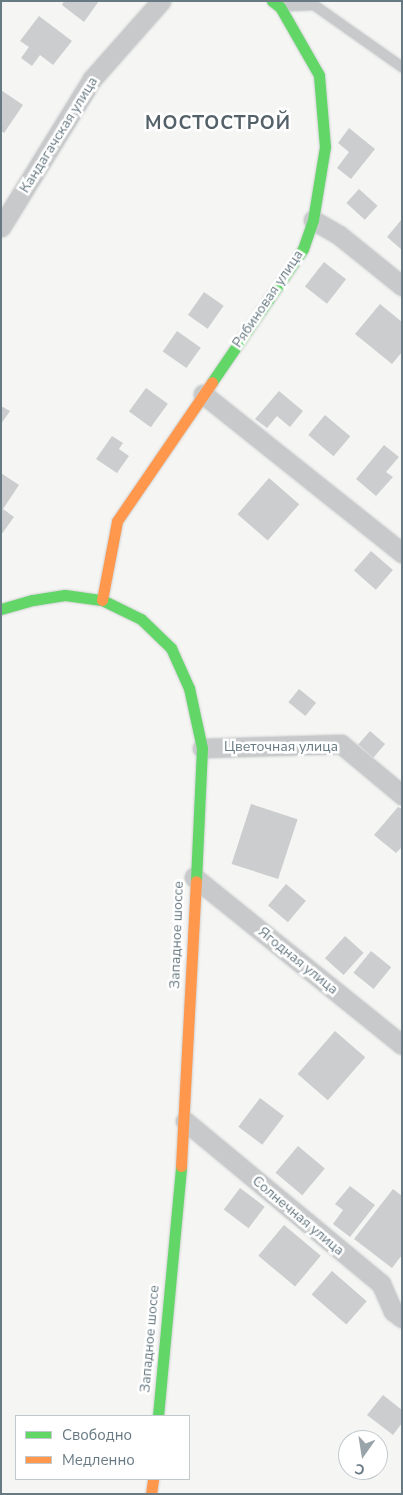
<!DOCTYPE html>
<meta charset="utf-8">
<style>
body{margin:0}
#map{position:relative;width:403px;height:1495px;overflow:hidden;background:#f5f5f4;font-family:"Nunito Sans",sans-serif}
div>[style]{position:absolute}
.building>*{inset:0;background:#cbcdce;transform-origin:0 0}
.roads{filter:drop-shadow(0 0 1px #d0d2d2) drop-shadow(0 0 1px #d0d2d2)}
.lane>*{height:10px;margin:-5px;padding:0 5px;transform-origin:5px;border-radius:5px;background:#c7c9ca}
.street>*{height:19px;margin:-9.5px;padding:0 9.5px;transform-origin:9.5px;border-radius:9.5px;background:#c7c9ca}
.fast>*{height:11px;margin:-5.5px;padding:0 5.5px;transform-origin:5.5px;border-radius:5.5px;background:#63d668}
.slow>*{height:11px;margin:-5.5px;padding:0 5.5px;transform-origin:5.5px;border-radius:5.5px;background:#ff974d}
span{translate:-50% -50%;white-space:nowrap;text-align:center;line-height:1.15;-webkit-text-stroke:5px #fff;paint-order:stroke}
.street-label{font-size:14px;color:#677982}
.district-label{font-size:19px;color:#546168;font-weight:700;letter-spacing:1px}
.frame{position:absolute;inset:0;border:2px solid #677982;pointer-events:none}
.legend{position:absolute;left:15px;top:1415px;width:175px;height:65px;box-sizing:border-box;background:#fff;border:1px solid #c2c9cd;margin:0;padding:6px 9px;list-style:none;font-size:15px;color:#677982}
.legend li{display:flex;align-items:center;gap:10px;height:25px}
.legend b{width:25px;border:1px solid #c2c9cd}
.north{position:absolute;left:338px;top:1430px;width:50px;height:50px;box-sizing:border-box;background:#fff;border:1px solid #c2c9cd;border-radius:50%;rotate:193deg;font-size:14px;font-weight:700;line-height:20px;text-align:center;color:#677982}
.north::after{content:'';display:block;margin:auto;width:18px;height:22px;background:#99a4aa;clip-path:polygon(50% 0,100% 100%,50% 72%,0 100%)}
</style>
<div id="map">
<div class="building">
<i style="clip-path:polygon(64px 1px,99px 1px,84px 22px,62px 5px)"></i>
<i style="clip-path:polygon(39px 16px,72px 41px,53px 65px,40px 55px,32px 66px,21px 58px,29px 47px,20px 41px)"></i>
<i style="clip-path:polygon(1px 90px,23px 105px,4px 133px,1px 131px)"></i>
<i style="clip-path:polygon(349px 128px,375px 149px,351px 179px,337px 168px,349px 152px,338px 143px)"></i>
<i style="left:359px;top:189px;width:25px;height:19px;rotate:42deg"></i>
<i style="clip-path:polygon(402px 219px,402px 250px,387px 237px)"></i>
<i style="left:324px;top:262px;width:28px;height:31px;rotate:38deg"></i>
<i style="left:204px;top:292px;width:24px;height:28px;rotate:35deg"></i>
<i style="clip-path:polygon(380px 304px,402px 322px,402px 352px,392px 364px,355px 334px)"></i>
<i style="left:177px;top:331px;width:29px;height:25px;rotate:35deg"></i>
<i style="left:146px;top:388px;width:27px;height:29px;rotate:36deg"></i>
<i style="clip-path:polygon(279px 391px,303px 411px,290px 427px,277px 416px,267px 428px,255px 419px)"></i>
<i style="clip-path:polygon(1px 406px,10px 411px,1px 424px)"></i>
<i style="left:325px;top:415px;width:33px;height:26px;rotate:40deg"></i>
<i style="clip-path:polygon(112px 436px,123px 443px,119px 449px,129px 456px,117px 473px,96px 459px)"></i>
<i style="clip-path:polygon(384px 445px,399px 457px,386px 472px,393px 477px,376px 496px,356px 479px)"></i>
<i style="clip-path:polygon(1px 473px,19px 485px,3px 509px,14px 517px,1px 535px)"></i>
<i style="left:269px;top:478px;width:40px;height:48px;rotate:41deg"></i>
<i style="left:371px;top:551px;width:29px;height:26px;rotate:41deg"></i>
<i style="left:299px;top:689px;width:22px;height:17px;rotate:39deg"></i>
<i style="left:370px;top:731px;width:20px;height:18px;rotate:41deg"></i>
<i style="left:251px;top:804px;width:49px;height:63px;rotate:18deg"></i>
<i style="clip-path:polygon(398px 807px,402px 809px,402px 847px,396px 853px,374px 835px)"></i>
<i style="left:286px;top:884px;width:26px;height:28px;rotate:40deg"></i>
<i style="left:345px;top:936px;width:25px;height:30px;rotate:42deg"></i>
<i style="left:371px;top:951px;width:26px;height:28px;rotate:39deg"></i>
<i style="left:335px;top:1031px;width:40px;height:57px;rotate:41deg"></i>
<i style="left:260px;top:1098px;width:30px;height:36px;rotate:37deg"></i>
<i style="left:298px;top:1146px;width:35px;height:35px;rotate:40deg"></i>
<i style="clip-path:polygon(350px 1186px,375px 1205px,350px 1237px,333px 1224px,343px 1210px,335px 1204px)"></i>
<i style="left:240px;top:1188px;width:31px;height:27px;rotate:37deg"></i>
<i style="clip-path:polygon(393px 1189px,402px 1196px,402px 1255px,392px 1268px,354px 1239px)"></i>
<i style="left:284px;top:1225px;width:48px;height:40px;rotate:40deg"></i>
<i style="left:332px;top:1271px;width:46px;height:31px;rotate:41deg"></i>
<i style="clip-path:polygon(383px 1395px,402px 1410px,402px 1423px,393px 1435px,367px 1415px)"></i>
</div>
<div class="roads">
<div class="lane">
<i style="left:284px;top:6px;width:30px;rotate:-2deg"></i>
<i style="left:314px;top:5px;width:108px;rotate:35.2deg"></i>
</div>
<div class="street">
<i style="left:313px;top:220px;width:30px;rotate:30deg"></i>
<i style="left:339px;top:235px;width:81px;rotate:39deg"></i>
<i style="left:1px;top:227px;width:174px;rotate:-58.4deg"></i>
<i style="left:92px;top:79px;width:104px;rotate:-48.5deg"></i>
<i style="left:203px;top:394px;width:255px;rotate:38.6deg"></i>
<i style="left:202px;top:748px;width:139px;rotate:-1.6deg"></i>
<i style="left:341px;top:744px;width:80px;rotate:39.9deg"></i>
<i style="left:194px;top:877px;width:267px;rotate:38.9deg"></i>
<i style="left:185px;top:1121px;width:255px;rotate:39.7deg"></i>
<i style="left:381px;top:1284px;width:30px;rotate:66deg"></i>
<i style="left:393px;top:1311px;width:11px;rotate:38deg"></i>
</div>
<div class="fast">
<i style="left:212px;top:382px;width:161px;rotate:-55.6deg"></i>
<i style="left:303px;top:249px;width:31px;rotate:-71deg"></i>
<i style="left:313px;top:220px;width:74px;rotate:-80.7deg"></i>
<i style="left:325px;top:147px;width:72px;rotate:-94.8deg"></i>
<i style="left:319px;top:75px;width:78px;rotate:-119.8deg"></i>
<i style="left:280px;top:7px;width:10px;rotate:-143deg"></i>
<i style="left:1px;top:609px;width:33px;rotate:-16deg"></i>
<i style="left:33px;top:600px;width:32px;rotate:-9deg"></i>
<i style="left:65px;top:595px;width:37px;rotate:8deg"></i>
<i style="left:102px;top:600px;width:43px;rotate:26deg"></i>
<i style="left:141px;top:619px;width:42px;rotate:44deg"></i>
<i style="left:171px;top:648px;width:44px;rotate:65.8deg"></i>
<i style="left:189px;top:688px;width:61px;rotate:77.8deg"></i>
<i style="left:202px;top:748px;width:133px;rotate:92.6deg"></i>
<i style="left:158px;top:1416px;width:251px;rotate:-84.7deg"></i>
</div>
<div class="slow">
<i style="left:102px;top:600px;width:80px;rotate:-79.2deg"></i>
<i style="left:117px;top:521px;width:168px;rotate:-55.6deg"></i>
<i style="left:181px;top:1166px;width:285px;rotate:-87deg"></i>
<i style="left:151px;top:1494px;width:15px;rotate:-82deg"></i>
</div>
</div>
<div class="street-label">
<span style="left:59px;top:135px;rotate:-58deg">Кандагачская улица</span>
<span style="left:268px;top:299px;rotate:-56deg">Рябиновая улица</span>
<span style="left:281px;top:747px">Цветочная улица</span>
<span style="left:177px;top:935px;rotate:-88deg">Западное шоссе</span>
<span style="left:298px;top:961px;rotate:39deg">Ягодная улица</span>
<span style="left:298px;top:1216px;rotate:40deg">Солнечная улица</span>
<span style="left:150px;top:1339px;rotate:-85deg">Западное шоссе</span>
</div>
<div class="district-label">
<span style="left:218px;top:124px">МОСТОСТРОЙ</span>
</div>
<div class="frame"></div>
<ul class="legend">
<li><b style="height:6px;background:#63d668"></b>Свободно</li>
<li><b style="height:6px;background:#ff974d"></b>Медленно</li>
</ul>
<div class="north">С</div>
</div>
